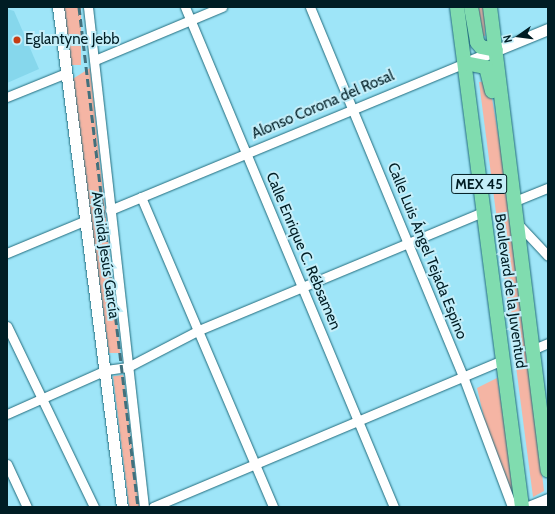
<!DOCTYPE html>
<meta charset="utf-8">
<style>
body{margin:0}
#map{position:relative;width:555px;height:514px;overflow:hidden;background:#9ee5f8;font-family:Cabin,sans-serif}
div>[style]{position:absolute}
.built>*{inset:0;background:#86d7ec}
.green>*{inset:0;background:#f5b5a4;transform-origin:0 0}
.roads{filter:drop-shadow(0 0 1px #226c7d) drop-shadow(0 0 1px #226c7d)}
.minor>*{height:9px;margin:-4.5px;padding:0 4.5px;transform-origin:4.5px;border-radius:4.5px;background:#fff}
.tertiary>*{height:11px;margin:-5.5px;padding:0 5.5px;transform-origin:5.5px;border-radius:5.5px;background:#fff}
.primary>*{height:14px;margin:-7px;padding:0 7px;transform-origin:7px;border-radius:7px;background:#80dcaf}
.rail>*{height:3px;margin-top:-1.5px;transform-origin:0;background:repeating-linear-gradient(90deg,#42707c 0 8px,transparent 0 12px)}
.dots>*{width:11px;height:11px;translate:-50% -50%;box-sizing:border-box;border:2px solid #c4eef9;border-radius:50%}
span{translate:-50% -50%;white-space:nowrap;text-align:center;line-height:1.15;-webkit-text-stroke:4px #c4eef9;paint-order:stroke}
.shield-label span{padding:1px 3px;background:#c4eef9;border:1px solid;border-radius:3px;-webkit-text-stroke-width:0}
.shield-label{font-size:14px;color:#001d24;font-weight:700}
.poi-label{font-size:15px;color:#001d24}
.left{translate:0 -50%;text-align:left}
.street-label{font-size:15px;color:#001d24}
.frame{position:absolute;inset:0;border:8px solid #001d24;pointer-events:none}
.north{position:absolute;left:499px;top:16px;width:40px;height:40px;-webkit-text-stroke:3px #c4eef9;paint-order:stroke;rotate:256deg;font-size:11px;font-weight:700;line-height:16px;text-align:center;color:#001d24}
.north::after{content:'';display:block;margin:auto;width:14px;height:18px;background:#001d24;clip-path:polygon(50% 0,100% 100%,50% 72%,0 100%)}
</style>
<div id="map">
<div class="built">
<i style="clip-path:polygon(7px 9px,14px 11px,39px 69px,7px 83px)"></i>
</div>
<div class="green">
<i style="left:62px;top:7px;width:19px;height:58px"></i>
<i style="left:474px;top:7px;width:11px;height:29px"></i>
<i style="clip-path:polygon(90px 68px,120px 353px,109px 353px,71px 80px)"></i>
<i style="clip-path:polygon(489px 81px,513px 221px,544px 491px,533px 497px,479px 82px)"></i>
<i style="left:123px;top:375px;width:133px;height:10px;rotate:83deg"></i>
<i style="clip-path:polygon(497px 378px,517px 498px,508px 489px,493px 456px,477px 388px)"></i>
</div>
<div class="roads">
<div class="minor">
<i style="left:88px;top:7px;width:503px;rotate:83.61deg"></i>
<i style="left:185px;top:7px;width:542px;rotate:67.32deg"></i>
<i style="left:310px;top:7px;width:403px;rotate:67.5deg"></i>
<i style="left:464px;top:379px;width:137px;rotate:69.4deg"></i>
<i style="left:95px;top:60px;width:138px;rotate:-22.7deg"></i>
<i style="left:7px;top:97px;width:64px;rotate:-22.1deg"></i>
<i style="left:141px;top:197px;width:337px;rotate:66.9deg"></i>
<i style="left:515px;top:201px;width:35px;rotate:-22deg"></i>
<i style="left:110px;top:210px;width:384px;rotate:-22.5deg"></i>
<i style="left:519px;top:225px;width:42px;rotate:46.9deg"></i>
<i style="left:7px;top:253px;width:83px;rotate:-22.6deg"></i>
<i style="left:7px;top:326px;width:201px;rotate:64.3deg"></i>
<i style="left:534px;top:349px;width:15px;rotate:-23deg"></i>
<i style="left:7px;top:414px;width:108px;rotate:-24deg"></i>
<i style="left:106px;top:370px;width:22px;rotate:-8deg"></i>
<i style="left:128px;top:367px;width:80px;rotate:-27.5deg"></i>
<i style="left:199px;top:330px;width:307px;rotate:-22.6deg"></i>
<i style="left:7px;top:464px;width:47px;rotate:65.1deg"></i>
<i style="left:153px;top:507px;width:379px;rotate:-22.8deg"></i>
</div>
<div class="tertiary">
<i style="left:58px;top:7px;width:504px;rotate:82.71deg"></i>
<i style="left:465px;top:63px;width:90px;rotate:-22.3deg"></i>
<i style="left:528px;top:507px;width:22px;rotate:-22deg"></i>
</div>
<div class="primary">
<i style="left:457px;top:7px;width:504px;rotate:82.59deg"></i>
<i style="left:471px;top:7px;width:36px;rotate:80deg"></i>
<i style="left:477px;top:42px;width:6px;rotate:51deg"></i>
<i style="left:481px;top:47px;width:15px;rotate:11deg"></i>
<i style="left:490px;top:7px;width:467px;rotate:82.9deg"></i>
<i style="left:465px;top:63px;width:21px;rotate:11deg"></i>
<i style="left:486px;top:67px;width:25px;rotate:76deg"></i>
</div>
</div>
<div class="rail">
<i style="left:79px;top:7px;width:503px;rotate:83.27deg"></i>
</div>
<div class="dots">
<i style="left:17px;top:40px;background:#c63d13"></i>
</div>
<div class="shield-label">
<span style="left:479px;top:184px">MEX 45</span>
</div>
<div class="poi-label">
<span class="left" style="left:25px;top:40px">Eglantyne Jebb</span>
</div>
<div class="street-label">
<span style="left:323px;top:105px;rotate:-23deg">Alonso Corona del Rosal</span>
<span style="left:303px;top:251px;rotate:67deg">Calle Enrique C. Rébsamen</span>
<span style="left:427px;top:251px;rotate:68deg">Calle Luis Ángel Tejada Espino</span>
<span style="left:105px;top:255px;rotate:82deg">Avenida Jesús García</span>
<span style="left:510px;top:291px;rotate:82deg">Boulevard de la Juventud</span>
</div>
<div class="frame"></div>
<div class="north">N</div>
</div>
